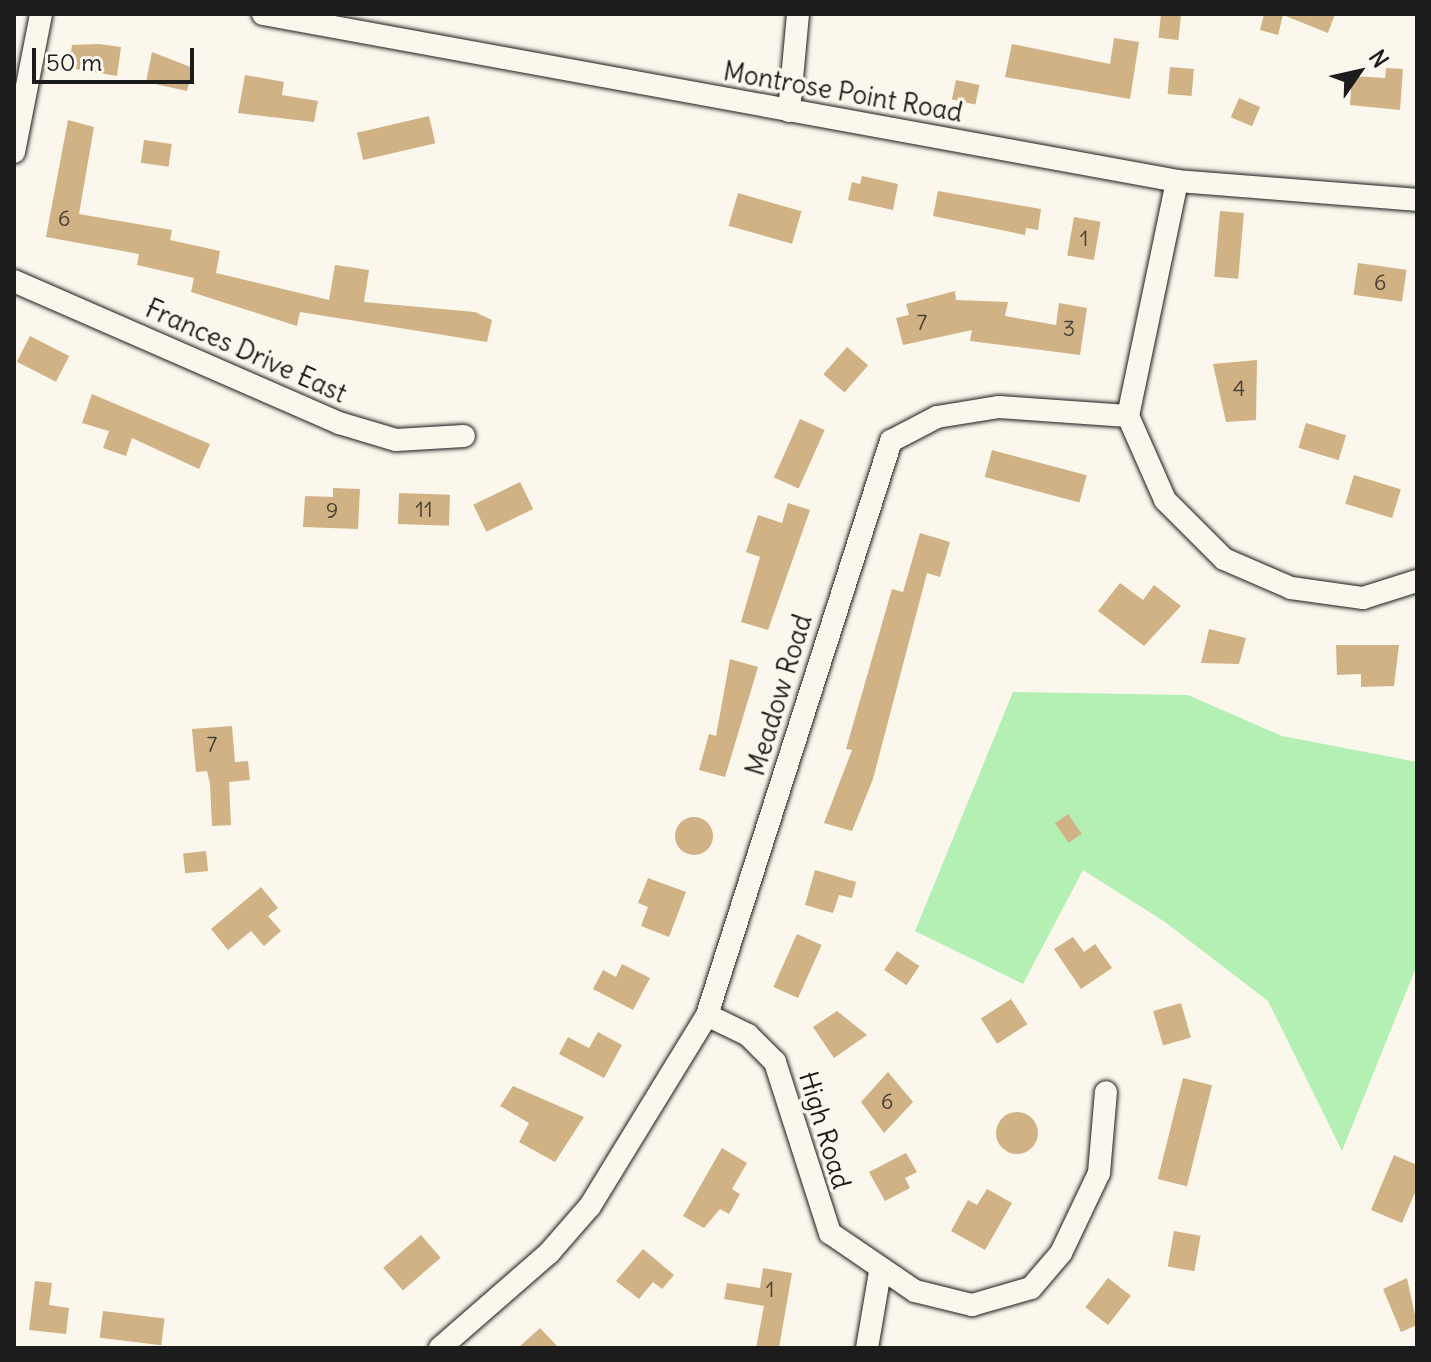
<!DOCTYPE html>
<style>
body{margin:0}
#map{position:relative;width:1431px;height:1362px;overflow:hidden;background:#fbf7ec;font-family:Delius,sans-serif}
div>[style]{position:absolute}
.green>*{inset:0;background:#b4efb3}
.building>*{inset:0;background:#d0b284;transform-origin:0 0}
.round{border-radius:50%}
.roads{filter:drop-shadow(0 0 2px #1c1c1c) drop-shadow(0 0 2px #1c1c1c)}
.minor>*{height:22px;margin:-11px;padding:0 11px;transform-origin:11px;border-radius:11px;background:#fbf7ec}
span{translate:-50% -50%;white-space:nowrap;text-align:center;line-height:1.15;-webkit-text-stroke:7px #fbf7ec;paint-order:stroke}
.number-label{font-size:22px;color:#494236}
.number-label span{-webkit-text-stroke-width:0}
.street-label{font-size:26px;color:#1c1c1c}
.frame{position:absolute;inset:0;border:16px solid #1c1c1c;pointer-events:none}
.north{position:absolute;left:1319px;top:32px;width:80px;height:80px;-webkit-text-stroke:6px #fbf7ec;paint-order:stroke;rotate:56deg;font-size:22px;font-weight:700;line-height:32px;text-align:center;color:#1c1c1c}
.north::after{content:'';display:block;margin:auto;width:28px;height:36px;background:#1c1c1c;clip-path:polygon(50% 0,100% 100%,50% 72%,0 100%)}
.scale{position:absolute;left:32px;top:48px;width:162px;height:36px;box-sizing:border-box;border:4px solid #1c1c1c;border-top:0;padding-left:10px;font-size:24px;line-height:28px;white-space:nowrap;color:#1c1c1c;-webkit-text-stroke:6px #fbf7ec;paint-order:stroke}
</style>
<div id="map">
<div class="green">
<i style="clip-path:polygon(1013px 692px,1188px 695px,1282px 736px,1417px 762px,1417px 965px,1342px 1151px,1268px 1001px,1165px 922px,1083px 870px,1023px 984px,915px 931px)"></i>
</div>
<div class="building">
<i style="left:1161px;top:14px;width:20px;height:24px;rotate:6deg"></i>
<i style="clip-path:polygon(1264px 14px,1335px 14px,1328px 33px,1283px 15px,1278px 35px,1260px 30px)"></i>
<i style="clip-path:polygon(1114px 38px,1139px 42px,1130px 99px,1005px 77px,1012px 44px,1110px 64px)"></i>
<i style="clip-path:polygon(99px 44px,121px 47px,117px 76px,69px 68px,72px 45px)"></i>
<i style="clip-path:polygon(152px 52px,193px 68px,187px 91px,146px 82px)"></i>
<i style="left:1170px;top:67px;width:24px;height:27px;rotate:5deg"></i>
<i style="clip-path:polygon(1386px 68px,1403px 69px,1400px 110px,1350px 105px,1352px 76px,1385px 78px)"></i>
<i style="clip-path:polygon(245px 75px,284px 82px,282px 95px,318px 101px,314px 122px,238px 113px)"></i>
<i style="left:956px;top:80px;width:24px;height:20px;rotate:12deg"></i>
<i style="left:1239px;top:98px;width:23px;height:21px;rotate:23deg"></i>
<i style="left:429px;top:116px;width:28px;height:74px;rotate:77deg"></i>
<i style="clip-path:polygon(68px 120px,94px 127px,79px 214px,172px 230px,170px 240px,220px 251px,216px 273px,329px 300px,335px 265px,369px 270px,364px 302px,475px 312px,492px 320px,487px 342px,300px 312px,297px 326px,191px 292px,194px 278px,137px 265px,139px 254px,46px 237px)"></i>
<i style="left:144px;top:140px;width:28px;height:23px;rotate:8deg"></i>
<i style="clip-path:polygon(862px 176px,898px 184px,893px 210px,848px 200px,852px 182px,860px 184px)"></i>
<i style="clip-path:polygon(938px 191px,1041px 209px,1038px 230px,1026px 228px,1025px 235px,933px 216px)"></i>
<i style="left:738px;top:193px;width:66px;height:34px;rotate:16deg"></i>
<i style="left:1220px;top:211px;width:24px;height:66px;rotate:5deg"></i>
<i style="left:1074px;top:217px;width:27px;height:39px;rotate:10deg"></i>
<i style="left:1358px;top:263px;width:49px;height:32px;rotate:8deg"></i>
<i style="clip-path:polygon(955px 291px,956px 300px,1008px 302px,1005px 316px,1056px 325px,1059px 303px,1087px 308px,1080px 355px,970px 341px,972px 330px,903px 345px,896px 318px,909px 315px,906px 304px)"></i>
<i style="left:30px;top:336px;width:44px;height:29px;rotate:27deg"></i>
<i style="left:847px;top:347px;width:28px;height:36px;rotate:41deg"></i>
<i style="clip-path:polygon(1257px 360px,1256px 420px,1226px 422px,1213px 364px)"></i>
<i style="clip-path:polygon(92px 394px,210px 444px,199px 469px,132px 438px,126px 456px,103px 448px,109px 431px,82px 423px)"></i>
<i style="left:800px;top:419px;width:27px;height:64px;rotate:24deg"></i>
<i style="left:1306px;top:423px;width:42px;height:26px;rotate:17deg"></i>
<i style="left:992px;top:450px;width:98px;height:28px;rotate:15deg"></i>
<i style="left:1354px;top:475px;width:49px;height:30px;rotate:17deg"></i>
<i style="left:520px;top:482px;width:30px;height:52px;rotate:64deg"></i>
<i style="clip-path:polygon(333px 488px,360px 489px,358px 529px,303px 527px,305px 496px,333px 497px)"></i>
<i style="left:399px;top:493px;width:51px;height:31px;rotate:2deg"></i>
<i style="clip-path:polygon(788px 503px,810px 510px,768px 630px,741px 622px,760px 557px,746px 552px,758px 515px,782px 523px)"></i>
<i style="clip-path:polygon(920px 533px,950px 542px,940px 577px,927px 573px,873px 779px,852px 831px,824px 823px,852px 750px,846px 749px,892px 589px,903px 592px)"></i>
<i style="clip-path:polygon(1120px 583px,1143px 600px,1154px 585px,1181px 606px,1144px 646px,1098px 611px)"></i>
<i style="clip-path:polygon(1209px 629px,1246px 638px,1239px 664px,1201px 663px)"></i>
<i style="clip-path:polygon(1336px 645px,1399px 645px,1394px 686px,1361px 687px,1361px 674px,1337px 675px)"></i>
<i style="clip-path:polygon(730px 659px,758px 667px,725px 777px,699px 770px,709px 734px,716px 736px)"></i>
<i style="clip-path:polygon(232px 726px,235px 762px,248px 761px,250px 780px,229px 782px,231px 825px,212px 826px,210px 784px,207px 771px,196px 772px,192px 729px)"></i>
<i style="left:1068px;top:814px;width:24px;height:16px;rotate:55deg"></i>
<i class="round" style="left:675px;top:817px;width:38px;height:38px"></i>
<i style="left:206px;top:851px;width:20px;height:23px;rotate:84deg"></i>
<i style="clip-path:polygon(815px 870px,856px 882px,852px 898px,839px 895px,833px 913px,805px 905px)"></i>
<i style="clip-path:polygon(648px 878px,686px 892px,669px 937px,641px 926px,648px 907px,638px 903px)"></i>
<i style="clip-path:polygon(261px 887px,278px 908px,268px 916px,281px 931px,264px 946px,251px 931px,228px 950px,211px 929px)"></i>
<i style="left:797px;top:934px;width:27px;height:58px;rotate:24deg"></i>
<i style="clip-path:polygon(1073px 937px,1084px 952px,1095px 944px,1112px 968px,1081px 989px,1054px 949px)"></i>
<i style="left:897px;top:951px;width:27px;height:23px;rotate:34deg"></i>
<i style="clip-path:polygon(622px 964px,650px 978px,633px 1010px,593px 989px,603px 970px,616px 977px)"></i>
<i style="left:1011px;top:999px;width:30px;height:36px;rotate:57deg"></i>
<i style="left:1181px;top:1003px;width:36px;height:29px;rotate:74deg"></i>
<i style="clip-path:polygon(837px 1011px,867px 1035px,834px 1058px,813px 1027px)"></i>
<i style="clip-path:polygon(598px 1032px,622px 1045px,604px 1078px,559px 1054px,568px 1037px,589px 1048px)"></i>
<i style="clip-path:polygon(888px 1072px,913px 1102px,884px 1133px,861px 1102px)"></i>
<i style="left:1183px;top:1078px;width:30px;height:104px;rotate:14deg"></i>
<i style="clip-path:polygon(513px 1086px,584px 1117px,555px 1162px,519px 1142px,529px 1123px,500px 1106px)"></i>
<i class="round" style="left:996px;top:1112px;width:42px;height:42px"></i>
<i style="clip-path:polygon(722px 1148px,747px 1163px,732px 1189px,740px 1194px,729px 1214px,720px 1209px,704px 1228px,683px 1216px)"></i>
<i style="clip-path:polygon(906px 1153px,917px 1172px,905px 1178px,910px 1188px,885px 1201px,869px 1172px)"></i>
<i style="clip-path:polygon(1394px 1155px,1417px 1165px,1417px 1188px,1402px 1223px,1371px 1210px)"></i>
<i style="clip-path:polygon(987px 1189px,1012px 1203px,985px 1250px,951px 1231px,968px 1200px,977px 1205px)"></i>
<i style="left:1174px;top:1231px;width:27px;height:36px;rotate:10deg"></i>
<i style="left:421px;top:1235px;width:30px;height:50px;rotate:49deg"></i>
<i style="clip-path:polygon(643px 1249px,674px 1275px,662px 1289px,653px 1282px,639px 1299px,616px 1281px)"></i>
<i style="clip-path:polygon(763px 1268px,792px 1273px,779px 1348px,756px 1348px,764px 1306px,724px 1299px,727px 1283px,760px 1288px)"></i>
<i style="left:1108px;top:1278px;width:29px;height:37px;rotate:38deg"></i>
<i style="clip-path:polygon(1407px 1278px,1417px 1325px,1401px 1332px,1383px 1289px)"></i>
<i style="clip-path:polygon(35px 1281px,52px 1283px,49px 1305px,69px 1308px,66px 1334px,29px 1330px)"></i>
<i style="left:103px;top:1311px;width:62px;height:27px;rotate:7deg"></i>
<i style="clip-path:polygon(540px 1328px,559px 1348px,518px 1348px)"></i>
</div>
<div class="roads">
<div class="minor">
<i style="left:263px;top:14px;width:929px;rotate:10.35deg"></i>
<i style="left:1177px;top:181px;width:241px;rotate:4.5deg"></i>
<i style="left:789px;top:111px;width:97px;rotate:-84.7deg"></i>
<i style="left:14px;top:152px;width:141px;rotate:-78.9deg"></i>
<i style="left:14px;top:281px;width:355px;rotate:23.6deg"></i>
<i style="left:339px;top:423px;width:59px;rotate:16.6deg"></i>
<i style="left:396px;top:440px;width:68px;rotate:-3.4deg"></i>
<i style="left:1128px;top:416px;width:92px;rotate:66.2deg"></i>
<i style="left:1165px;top:500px;width:83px;rotate:45deg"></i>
<i style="left:1224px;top:559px;width:73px;rotate:23.4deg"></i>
<i style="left:1291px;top:588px;width:73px;rotate:7.9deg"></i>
<i style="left:1363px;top:598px;width:57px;rotate:-17.5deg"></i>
<i style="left:1128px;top:416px;width:240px;rotate:-78.2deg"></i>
<i style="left:707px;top:1015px;width:46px;rotate:26deg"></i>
<i style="left:748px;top:1035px;width:38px;rotate:45deg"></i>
<i style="left:775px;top:1062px;width:180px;rotate:72.2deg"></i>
<i style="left:830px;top:1233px;width:103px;rotate:34.3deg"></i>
<i style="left:915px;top:1291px;width:59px;rotate:13.8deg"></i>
<i style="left:972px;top:1305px;width:61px;rotate:-16.1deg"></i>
<i style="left:1031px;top:1288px;width:46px;rotate:-49.4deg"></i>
<i style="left:1061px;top:1253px;width:89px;rotate:-64.6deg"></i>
<i style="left:1099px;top:1173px;width:81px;rotate:-85.1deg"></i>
<i style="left:440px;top:1348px;width:145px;rotate:-41.1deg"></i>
<i style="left:549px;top:1253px;width:62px;rotate:-48.9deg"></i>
<i style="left:590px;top:1206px;width:224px;rotate:-58.5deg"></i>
<i style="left:707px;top:1015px;width:603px;rotate:-72.23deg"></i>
<i style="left:891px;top:441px;width:52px;rotate:-27.6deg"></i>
<i style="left:937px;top:417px;width:63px;rotate:-9.2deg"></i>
<i style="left:999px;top:407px;width:129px;rotate:4deg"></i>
<i style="left:867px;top:1348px;width:77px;rotate:-80.3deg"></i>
</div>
</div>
<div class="number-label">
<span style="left:64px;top:219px">6</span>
<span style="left:1084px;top:239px">1</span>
<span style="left:1380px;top:283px">6</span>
<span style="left:922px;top:323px">7</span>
<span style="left:1069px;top:329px">3</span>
<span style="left:1239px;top:389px">4</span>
<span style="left:424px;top:510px">11</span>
<span style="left:332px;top:511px">9</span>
<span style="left:212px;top:745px">7</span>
<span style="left:887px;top:1102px">6</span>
<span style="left:770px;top:1290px">1</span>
</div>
<div class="street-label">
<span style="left:843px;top:92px;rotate:10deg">Montrose Point Road</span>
<span style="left:246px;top:351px;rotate:24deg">Frances Drive East</span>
<span style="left:779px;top:695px;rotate:-73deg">Meadow Road</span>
<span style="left:825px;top:1130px;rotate:73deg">High Road</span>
</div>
<div class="frame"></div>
<div class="north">N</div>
<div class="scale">50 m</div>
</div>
